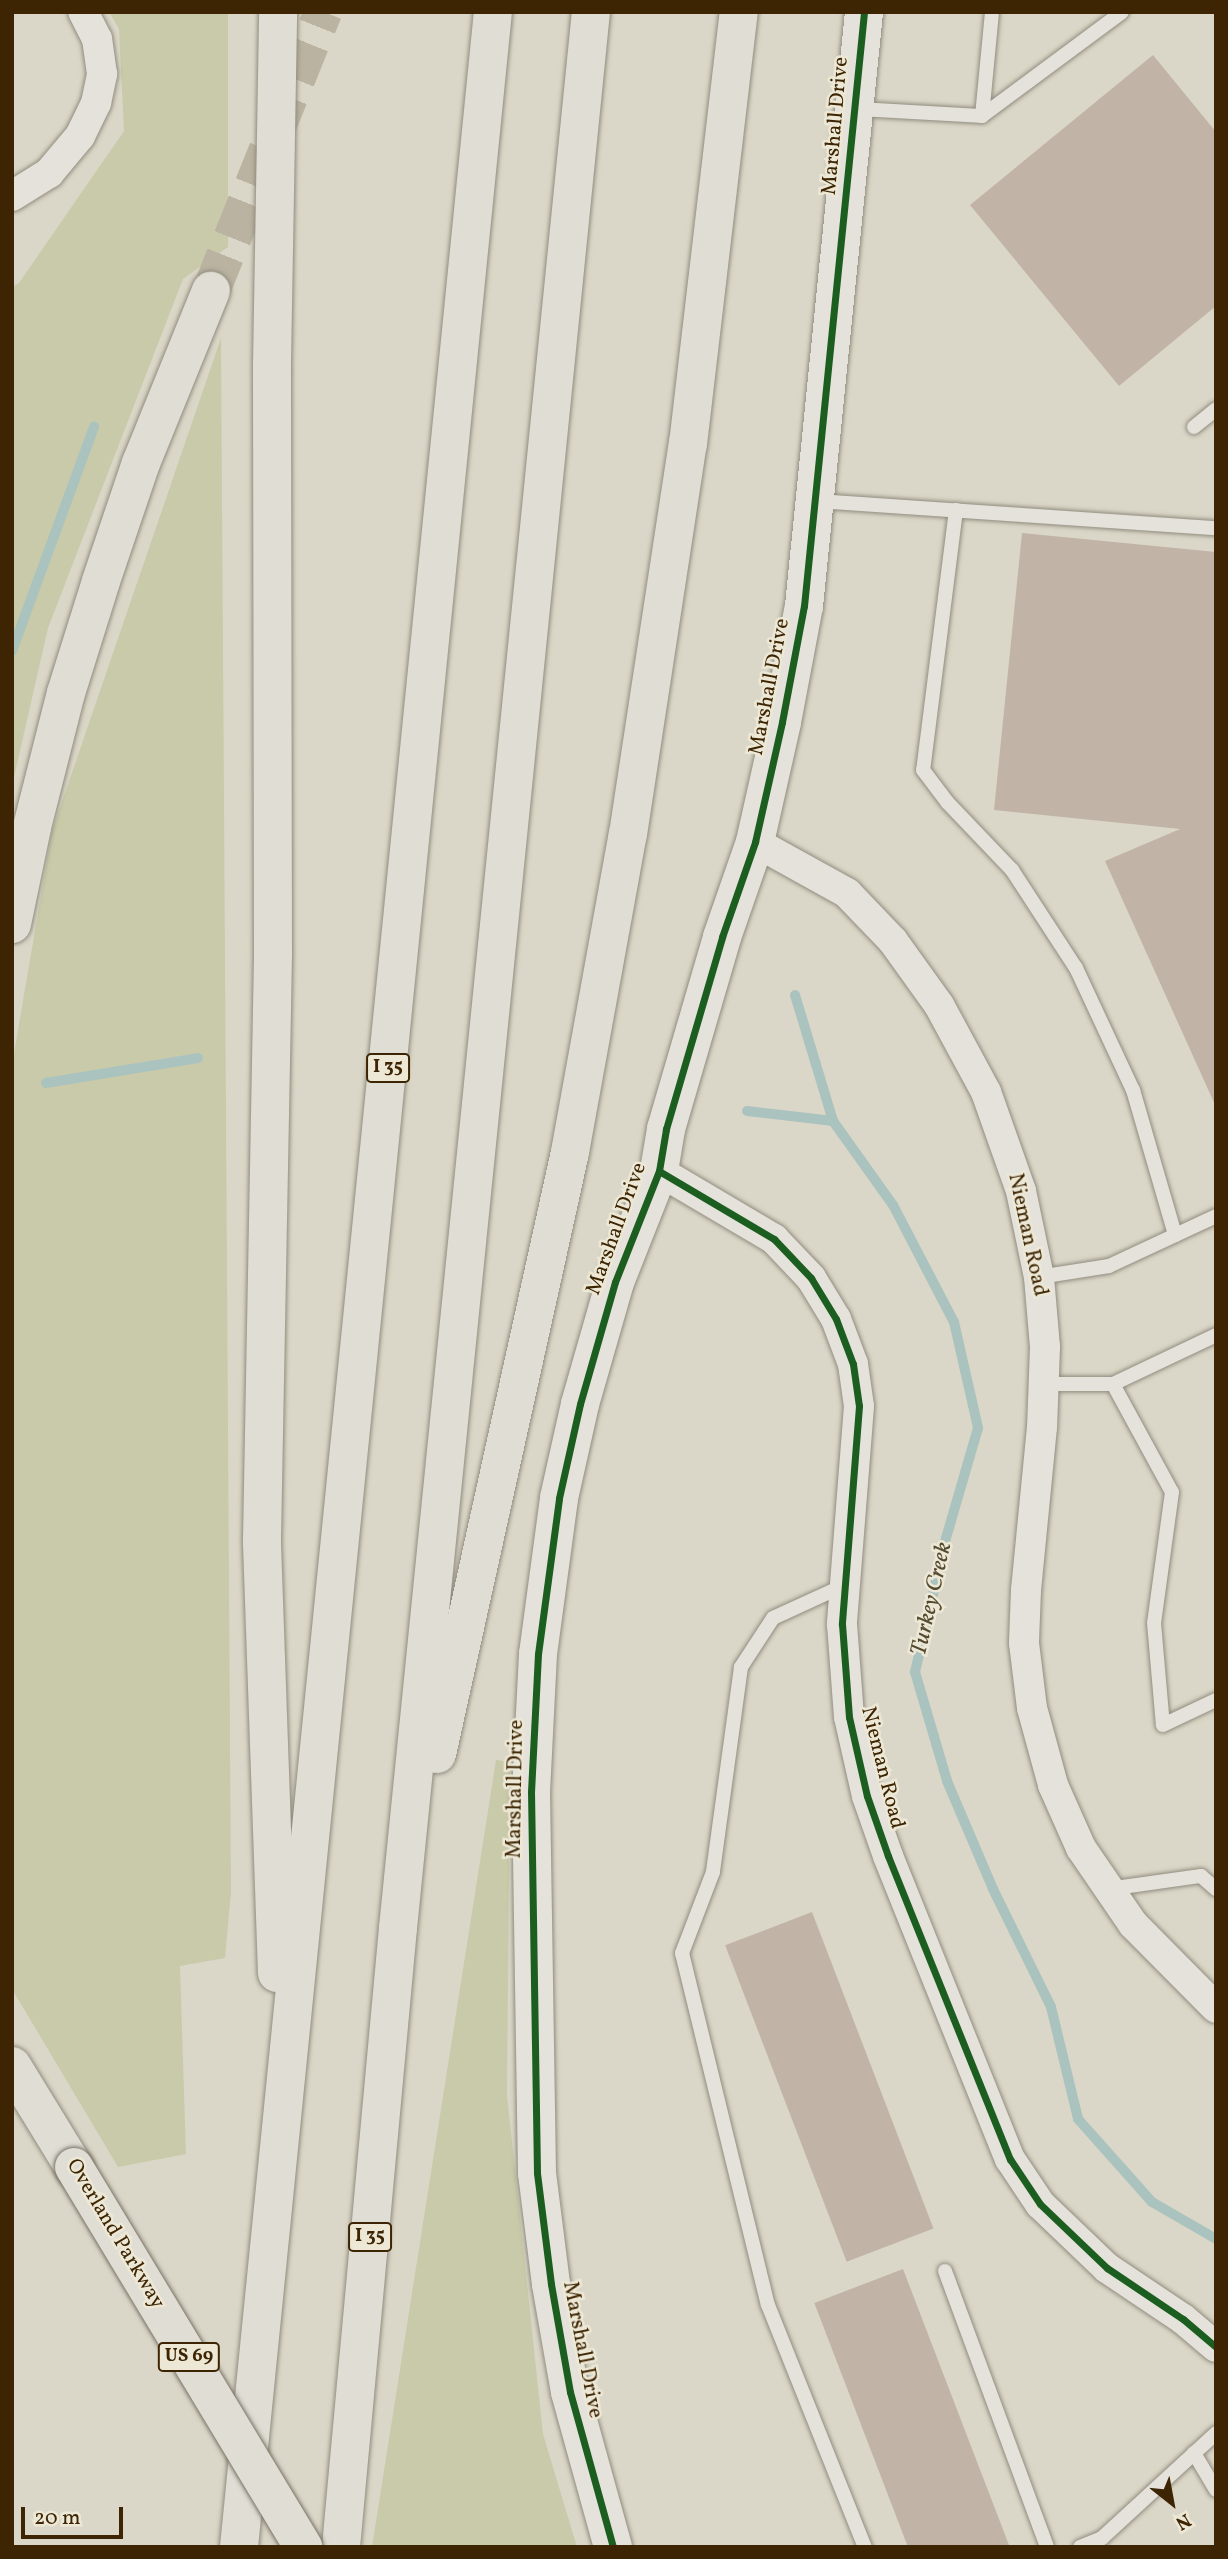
<!DOCTYPE html>
<style>
body{margin:0}
#map{position:relative;width:1228px;height:2559px;overflow:hidden;background:#dbd7c8;font-family:Vollkorn,serif}
div>[style]{position:absolute}
.green>*{inset:0;background:#c8caa9}
.stream>*{height:10px;margin:-5px;padding:0 5px;transform-origin:5px;border-radius:5px;background:#abc3be}
.building>*{inset:0;background:#c1b4a6;transform-origin:0 0}
.highway-tunnel>*{height:38px;margin-top:-19px;transform-origin:0;background:repeating-linear-gradient(90deg,#bbb3a1 0 38px,transparent 0 57px)}
.roads{filter:drop-shadow(0 0 2px #918c7f) drop-shadow(0 0 2px #918c7f)}
.lane>*{height:14px;margin:-7px;padding:0 7px;transform-origin:7px;border-radius:7px;background:#e4e2da}
.street>*{height:30px;margin:-15px;padding:0 15px;transform-origin:15px;border-radius:15px;background:#e4e2da}
.secondary>*{height:38px;margin:-19px;padding:0 19px;transform-origin:19px;border-radius:19px;background:#e4e2da}
.highway>*{height:38px;margin:-19px;padding:0 19px;transform-origin:19px;border-radius:19px;background:#dfddd4}
.bridges{filter:drop-shadow(0 0 2px #7a7366) drop-shadow(0 0 2px #7a7366)}
.highway-bridge>*{height:38px;margin:-19px;padding:0 19px;transform-origin:19px;border-radius:19px;background:#dfddd4}
.cycleway>*{height:7px;margin:-3.5px;padding:0 3.5px;transform-origin:3.5px;border-radius:3.5px;background:#1b5e20}
span{translate:-50% -50%;white-space:nowrap;text-align:center;line-height:1.15;-webkit-text-stroke:5px #ede8d6;paint-order:stroke}
.shield-label span{padding:2px 5px;background:#ede8d6;border:2px solid;border-radius:5px;-webkit-text-stroke-width:0}
.shield-label{font-size:19px;color:#3d2503;font-weight:700}
.street-label{font-size:21px;color:#3d2503}
.water-label{font-size:23px;color:#544a30;font-style:italic}
.frame{position:absolute;inset:0;border:14px solid #3d2503;pointer-events:none}
.north{position:absolute;left:1137px;top:2468px;width:70px;height:70px;-webkit-text-stroke:5px #ede8d6;paint-order:stroke;rotate:149deg;font-size:19px;font-weight:700;line-height:28px;text-align:center;color:#3d2503}
.north::after{content:'';display:block;margin:auto;width:24px;height:32px;background:#3d2503;clip-path:polygon(50% 0,100% 100%,50% 72%,0 100%)}
.scale{position:absolute;left:21px;top:2507px;width:102px;height:32px;box-sizing:border-box;border:4px solid #3d2503;border-top:0;padding-left:9px;font-size:21px;line-height:24px;white-space:nowrap;color:#3d2503;-webkit-text-stroke:5px #ede8d6;paint-order:stroke}
</style>
<div id="map">
<div class="green">
<i style="clip-path:polygon(109px 12px,228px 12px,228px 247px,183px 279px,48px 628px,12px 786px,12px 287px,19px 283px,124px 131px,119px 29px)"></i>
<i style="clip-path:polygon(221px 338px,231px 1892px,225px 1958px,180px 1966px,186px 2154px,118px 2167px,12px 1989px,12px 1065px,52px 831px)"></i>
<i style="clip-path:polygon(496px 1760px,510px 1762px,507px 2095px,543px 2434px,577px 2547px,372px 2547px)"></i>
</div>
<div class="stream">
<i style="left:12px;top:651px;width:239px;rotate:-69.9deg"></i>
<i style="left:795px;top:995px;width:132px;rotate:73.2deg"></i>
<i style="left:833px;top:1121px;width:103px;rotate:54.5deg"></i>
<i style="left:893px;top:1205px;width:132px;rotate:62.5deg"></i>
<i style="left:954px;top:1322px;width:109px;rotate:77.2deg"></i>
<i style="left:978px;top:1428px;width:115px;rotate:106.2deg"></i>
<i style="left:946px;top:1538px;width:138px;rotate:103deg"></i>
<i style="left:915px;top:1672px;width:114px;rotate:73.6deg"></i>
<i style="left:947px;top:1781px;width:117px;rotate:66.9deg"></i>
<i style="left:993px;top:1889px;width:131px;rotate:63.8deg"></i>
<i style="left:1051px;top:2007px;width:115px;rotate:76.4deg"></i>
<i style="left:1078px;top:2119px;width:111px;rotate:48.3deg"></i>
<i style="left:1152px;top:2202px;width:74px;rotate:30deg"></i>
<i style="left:46px;top:1083px;width:154px;rotate:-9.3deg"></i>
<i style="left:747px;top:1111px;width:87px;rotate:6.6deg"></i>
</div>
<div class="building">
<i style="clip-path:polygon(1153px 55px,1216px 132px,1216px 306px,1119px 386px,970px 205px)"></i>
<i style="clip-path:polygon(1022px 533px,1216px 552px,1216px 1107px,1105px 861px,1180px 829px,994px 810px)"></i>
<i style="left:812px;top:1912px;width:339px;height:93px;rotate:69deg"></i>
<i style="left:903px;top:2269px;width:298px;height:95px;rotate:69deg"></i>
</div>
<div class="highway-tunnel">
<i style="left:211px;top:291px;width:301px;rotate:-68.1deg"></i>
</div>
<div class="roads">
<div class="lane">
<i style="left:857px;top:109px;width:125px;rotate:3.2deg"></i>
<i style="left:982px;top:116px;width:104px;rotate:-84.5deg"></i>
<i style="left:982px;top:116px;width:174px;rotate:-36.6deg"></i>
<i style="left:1194px;top:427px;width:28px;rotate:-39deg"></i>
<i style="left:817px;top:501px;width:400px;rotate:3.9deg"></i>
<i style="left:956px;top:510px;width:262px;rotate:97.2deg"></i>
<i style="left:923px;top:770px;width:41px;rotate:52.9deg"></i>
<i style="left:948px;top:803px;width:93px;rotate:46.3deg"></i>
<i style="left:1012px;top:870px;width:117px;rotate:56.9deg"></i>
<i style="left:1076px;top:968px;width:135px;rotate:65deg"></i>
<i style="left:1133px;top:1090px;width:151px;rotate:73.8deg"></i>
<i style="left:1039px;top:1277px;width:71px;rotate:-8.9deg"></i>
<i style="left:1109px;top:1266px;width:118px;rotate:-25deg"></i>
<i style="left:1044px;top:1384px;width:69px"></i>
<i style="left:1113px;top:1384px;width:114px;rotate:-25.4deg"></i>
<i style="left:1113px;top:1384px;width:123px;rotate:61.4deg"></i>
<i style="left:1172px;top:1492px;width:132px;rotate:97.8deg"></i>
<i style="left:1154px;top:1623px;width:102px;rotate:85deg"></i>
<i style="left:1163px;top:1725px;width:59px;rotate:-25.3deg"></i>
<i style="left:845px;top:1585px;width:79px;rotate:155.4deg"></i>
<i style="left:773px;top:1618px;width:59px;rotate:123.1deg"></i>
<i style="left:741px;top:1667px;width:207px;rotate:97.8deg"></i>
<i style="left:713px;top:1872px;width:87px;rotate:110.9deg"></i>
<i style="left:682px;top:1953px;width:362px;rotate:76.3deg"></i>
<i style="left:768px;top:2305px;width:261px;rotate:68.2deg"></i>
<i style="left:1108px;top:1889px;width:94px;rotate:-8deg"></i>
<i style="left:1201px;top:1876px;width:20px;rotate:41deg"></i>
<i style="left:945px;top:2271px;width:294px;rotate:69.7deg"></i>
<i style="left:1194px;top:2453px;width:43px;rotate:59.3deg"></i>
<i style="left:1080px;top:2547px;width:24px;rotate:-22deg"></i>
<i style="left:1102px;top:2538px;width:155px;rotate:-42.6deg"></i>
</div>
<div class="street">
<i style="left:12px;top:196px;width:44px;rotate:-31.9deg"></i>
<i style="left:49px;top:173px;width:48px;rotate:-50deg"></i>
<i style="left:80px;top:136px;width:37px;rotate:-64deg"></i>
<i style="left:96px;top:103px;width:30px;rotate:-78deg"></i>
<i style="left:102px;top:74px;width:35px;rotate:-98deg"></i>
<i style="left:97px;top:39px;width:30px;rotate:-117deg"></i>
<i style="left:755px;top:842px;width:105px;rotate:29deg"></i>
<i style="left:847px;top:893px;width:66px;rotate:46.2deg"></i>
<i style="left:893px;top:941px;width:79px;rotate:54.3deg"></i>
<i style="left:939px;top:1005px;width:99px;rotate:61.6deg"></i>
<i style="left:986px;top:1092px;width:105px;rotate:70.5deg"></i>
<i style="left:1021px;top:1191px;width:88px;rotate:78.2deg"></i>
<i style="left:1039px;top:1277px;width:70px;rotate:85.1deg"></i>
<i style="left:1045px;top:1347px;width:80px;rotate:92.1deg"></i>
<i style="left:1042px;top:1427px;width:164px;rotate:95.6deg"></i>
<i style="left:1026px;top:1590px;width:53px;rotate:92.2deg"></i>
<i style="left:1024px;top:1643px;width:65px;rotate:83deg"></i>
<i style="left:1032px;top:1708px;width:80px;rotate:74.7deg"></i>
<i style="left:1053px;top:1785px;width:69px;rotate:66deg"></i>
<i style="left:1081px;top:1848px;width:92px;rotate:55.6deg"></i>
<i style="left:1133px;top:1924px;width:118px;rotate:45.3deg"></i>
<i style="left:659px;top:1171px;width:134px;rotate:30.6deg"></i>
<i style="left:774px;top:1239px;width:54px;rotate:46.5deg"></i>
<i style="left:811px;top:1278px;width:48px;rotate:58.6deg"></i>
<i style="left:836px;top:1319px;width:48px;rotate:69.3deg"></i>
<i style="left:853px;top:1364px;width:42px;rotate:81.9deg"></i>
<i style="left:859px;top:1406px;width:219px;rotate:94.5deg"></i>
<i style="left:842px;top:1624px;width:93px;rotate:85.7deg"></i>
<i style="left:849px;top:1717px;width:81px;rotate:77.2deg"></i>
<i style="left:867px;top:1796px;width:64px;rotate:70.7deg"></i>
<i style="left:888px;top:1856px;width:327px;rotate:68.1deg"></i>
<i style="left:1010px;top:2159px;width:54px;rotate:56.3deg"></i>
<i style="left:1040px;top:2204px;width:93px;rotate:43.7deg"></i>
<i style="left:1107px;top:2268px;width:92px;rotate:33.9deg"></i>
<i style="left:1183px;top:2319px;width:43px;rotate:40.3deg"></i>
</div>
<div class="secondary">
<i style="left:613px;top:2547px;width:161px;rotate:-105.5deg"></i>
<i style="left:570px;top:2392px;width:110px;rotate:-100deg"></i>
<i style="left:551px;top:2284px;width:112px;rotate:-97.2deg"></i>
<i style="left:537px;top:2173px;width:381px;rotate:-90.9deg"></i>
<i style="left:531px;top:1792px;width:138px;rotate:-87.1deg"></i>
<i style="left:538px;top:1654px;width:157px;rotate:-82.3deg"></i>
<i style="left:559px;top:1498px;width:96px;rotate:-77.4deg"></i>
<i style="left:580px;top:1404px;width:127px;rotate:-74deg"></i>
<i style="left:615px;top:1282px;width:119px;rotate:-68.4deg"></i>
<i style="left:659px;top:1171px;width:43px;rotate:-80.5deg"></i>
<i style="left:666px;top:1129px;width:200px;rotate:-73.7deg"></i>
<i style="left:722px;top:937px;width:101px;rotate:-70.8deg"></i>
<i style="left:755px;top:842px;width:123px;rotate:-77.3deg"></i>
<i style="left:782px;top:722px;width:118px;rotate:-79.3deg"></i>
<i style="left:804px;top:606px;width:597px;rotate:-84.23deg"></i>
</div>
<div class="highway">
<i style="left:12px;top:924px;width:99px;rotate:-78.3deg"></i>
<i style="left:32px;top:827px;width:138px;rotate:-75.8deg"></i>
<i style="left:66px;top:693px;width:117px;rotate:-72.6deg"></i>
<i style="left:101px;top:581px;width:125px;rotate:-71.3deg"></i>
<i style="left:141px;top:463px;width:186px;rotate:-67.9deg"></i>
<i style="left:437px;top:1754px;width:617px;rotate:-77.54deg"></i>
<i style="left:570px;top:1152px;width:323px;rotate:-79.7deg"></i>
<i style="left:628px;top:834px;width:395px;rotate:-81.3deg"></i>
<i style="left:688px;top:444px;width:435px;rotate:-83.3deg"></i>
<i style="left:277px;top:1973px;width:434px;rotate:-92deg"></i>
<i style="left:262px;top:1539px;width:586px;rotate:-88.92deg"></i>
<i style="left:273px;top:953px;width:589px;rotate:-90.1deg"></i>
<i style="left:272px;top:364px;width:352px;rotate:-89deg"></i>
<i style="left:12px;top:2066px;width:119px;rotate:58.5deg"></i>
<i style="left:239px;top:2547px;width:2548px;rotate:-84.28deg"></i>
<i style="left:341px;top:2547px;width:622px;rotate:-84.74deg"></i>
<i style="left:398px;top:1928px;width:1926px;rotate:-84.25deg"></i>
</div>
</div>
<div class="bridges">
<div class="highway-bridge">
<i style="left:74px;top:2167px;width:444px;rotate:58.9deg"></i>
</div>
</div>
<div class="cycleway">
<i style="left:659px;top:1171px;width:134px;rotate:30.6deg"></i>
<i style="left:774px;top:1239px;width:54px;rotate:46.5deg"></i>
<i style="left:811px;top:1278px;width:48px;rotate:58.6deg"></i>
<i style="left:836px;top:1319px;width:48px;rotate:69.3deg"></i>
<i style="left:853px;top:1364px;width:42px;rotate:81.9deg"></i>
<i style="left:859px;top:1406px;width:219px;rotate:94.5deg"></i>
<i style="left:842px;top:1624px;width:93px;rotate:85.7deg"></i>
<i style="left:849px;top:1717px;width:81px;rotate:77.2deg"></i>
<i style="left:867px;top:1796px;width:64px;rotate:70.7deg"></i>
<i style="left:888px;top:1856px;width:327px;rotate:68.1deg"></i>
<i style="left:1010px;top:2159px;width:54px;rotate:56.3deg"></i>
<i style="left:1040px;top:2204px;width:93px;rotate:43.7deg"></i>
<i style="left:1107px;top:2268px;width:92px;rotate:33.9deg"></i>
<i style="left:1183px;top:2319px;width:43px;rotate:40.3deg"></i>
<i style="left:613px;top:2547px;width:161px;rotate:-105.5deg"></i>
<i style="left:570px;top:2392px;width:110px;rotate:-100deg"></i>
<i style="left:551px;top:2284px;width:112px;rotate:-97.2deg"></i>
<i style="left:537px;top:2173px;width:381px;rotate:-90.9deg"></i>
<i style="left:531px;top:1792px;width:138px;rotate:-87.1deg"></i>
<i style="left:538px;top:1654px;width:157px;rotate:-82.3deg"></i>
<i style="left:559px;top:1498px;width:96px;rotate:-77.4deg"></i>
<i style="left:580px;top:1404px;width:127px;rotate:-74deg"></i>
<i style="left:615px;top:1282px;width:119px;rotate:-68.4deg"></i>
<i style="left:659px;top:1171px;width:43px;rotate:-80.5deg"></i>
<i style="left:666px;top:1129px;width:200px;rotate:-73.7deg"></i>
<i style="left:722px;top:937px;width:101px;rotate:-70.8deg"></i>
<i style="left:755px;top:842px;width:123px;rotate:-77.3deg"></i>
<i style="left:782px;top:722px;width:118px;rotate:-79.3deg"></i>
<i style="left:804px;top:606px;width:597px;rotate:-84.23deg"></i>
</div>
<div class="shield-label">
<span style="left:388px;top:1068px">I 35</span>
<span style="left:370px;top:2237px">I 35</span>
<span style="left:189px;top:2357px">US 69</span>
</div>
<div class="street-label">
<span style="left:836px;top:126px;rotate:-85deg">Marshall Drive</span>
<span style="left:770px;top:687px;rotate:-79deg">Marshall Drive</span>
<span style="left:617px;top:1229px;rotate:-70deg">Marshall Drive</span>
<span style="left:1027px;top:1235px;rotate:78deg">Nieman Road</span>
<span style="left:882px;top:1768px;rotate:76deg">Nieman Road</span>
<span style="left:516px;top:1789px;rotate:-89deg">Marshall Drive</span>
<span style="left:115px;top:2234px;rotate:59deg">Overland Parkway</span>
<span style="left:582px;top:2350px;rotate:79deg">Marshall Drive</span>
</div>
<div class="water-label">
<span style="left:932px;top:1599px;rotate:-77deg">Turkey Creek</span>
</div>
<div class="frame"></div>
<div class="north">N</div>
<div class="scale">20 m</div>
</div>
